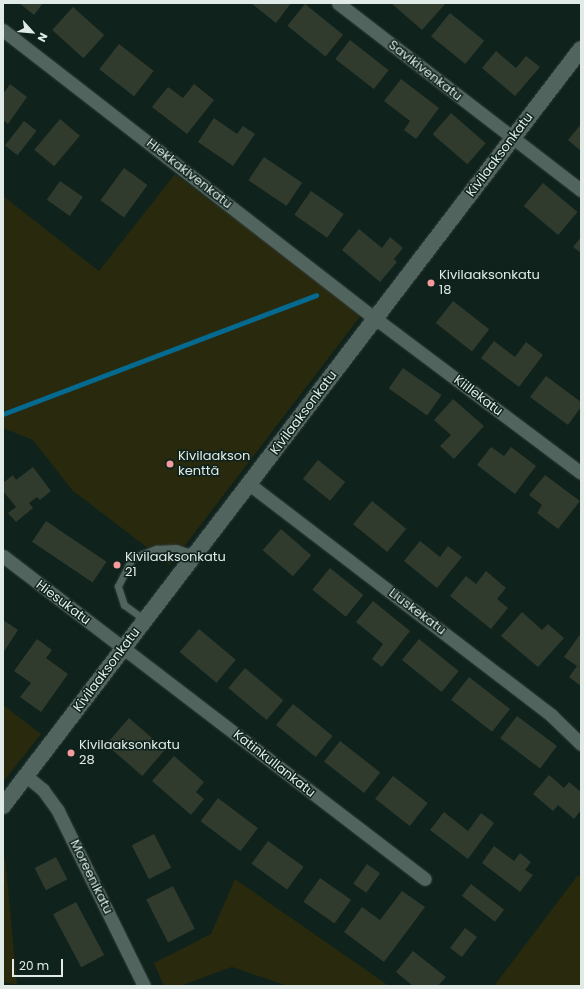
<!DOCTYPE html>
<meta charset="utf-8">
<style>
body{margin:0}
#map{position:relative;width:584px;height:989px;overflow:hidden;background:#0f221c;font-family:Poppins,sans-serif}
div>[style]{position:absolute}
.green>*{inset:0;background:#29290e}
.stream>*{height:5px;margin:-2.5px;padding:0 2.5px;transform-origin:2.5px;border-radius:2.5px;background:#056a8f}
.building>*{inset:0;background:#303b2e;transform-origin:0 0}
.roads{filter:drop-shadow(0 0 1px #313c38) drop-shadow(0 0 1px #313c38)}
.service>*{height:7px;margin:-3.5px;padding:0 3.5px;transform-origin:3.5px;border-radius:3.5px;background:#51655e}
.minor>*{height:13px;margin:-6.5px;padding:0 6.5px;transform-origin:6.5px;border-radius:6.5px;background:#51655e}
.tertiary>*{height:16px;margin:-8px;padding:0 8px;transform-origin:8px;border-radius:8px;background:#51655e}
.dots>*{width:11px;height:11px;translate:-50% -50%;box-sizing:border-box;border:2px solid #0f221c;border-radius:50%}
span{translate:-50% -50%;white-space:nowrap;text-align:center;line-height:1.15;-webkit-text-stroke:3px #0f221c;paint-order:stroke}
.street-label{font-size:13px;color:#e0ebe7}
.poi-label{font-size:13px;color:#e0ebe7}
.left{translate:0 -50%;text-align:left}
.frame{position:absolute;inset:0;border:4px solid #e0ebe7;pointer-events:none}
.north{position:absolute;left:12px;top:12px;width:40px;height:40px;-webkit-text-stroke:3px #0f221c;paint-order:stroke;rotate:117deg;font-size:11px;font-weight:700;line-height:16px;text-align:center;color:#e0ebe7}
.north::after{content:'';display:block;margin:auto;width:14px;height:18px;background:#e0ebe7;clip-path:polygon(50% 0,100% 100%,50% 72%,0 100%)}
.scale{position:absolute;left:12px;top:959px;width:51px;height:18px;box-sizing:border-box;border:2px solid #e0ebe7;border-top:0;padding-left:5px;font-size:12px;line-height:14px;white-space:nowrap;color:#e0ebe7;-webkit-text-stroke:3px #0f221c;paint-order:stroke}
</style>
<div id="map">
<div class="green">
<i style="clip-path:polygon(175px 174px,362px 314px,170px 565px,72px 490px,33px 440px,3px 428px,3px 196px,99px 271px)"></i>
<i style="clip-path:polygon(3px 705px,41px 734px,3px 782px)"></i>
<i style="clip-path:polygon(5px 857px,17px 985px,3px 982px,3px 860px)"></i>
<i style="clip-path:polygon(578px 875px,581px 877px,581px 986px,494px 986px)"></i>
<i style="clip-path:polygon(235px 879px,389px 986px,288px 986px,232px 967px,180px 986px,164px 986px,154px 963px,211px 934px)"></i>
</div>
<div class="stream">
<i style="left:3px;top:414px;width:335px;rotate:-20.8deg"></i>
</div>
<div class="building">
<i style="clip-path:polygon(19px 3px,43px 3px,34px 15px)"></i>
<i style="clip-path:polygon(251px 3px,291px 3px,276px 23px)"></i>
<i style="clip-path:polygon(391px 3px,446px 3px,422px 30px)"></i>
<i style="left:305px;top:4px;width:49px;height:28px;rotate:39deg"></i>
<i style="left:73px;top:7px;width:42px;height:31px;rotate:42deg"></i>
<i style="left:450px;top:13px;width:44px;height:30px;rotate:39deg"></i>
<i style="left:350px;top:40px;width:49px;height:24px;rotate:38deg"></i>
<i style="left:119px;top:44px;width:44px;height:32px;rotate:38deg"></i>
<i style="clip-path:polygon(496px 51px,516px 68px,526px 56px,540px 67px,515px 96px,482px 68px)"></i>
<i style="clip-path:polygon(401px 79px,439px 108px,416px 139px,404px 130px,410px 121px,384px 101px)"></i>
<i style="clip-path:polygon(10px 84px,27px 97px,8px 124px,3px 120px,3px 94px)"></i>
<i style="clip-path:polygon(194px 84px,214px 100px,187px 134px,152px 107px,168px 87px,183px 98px)"></i>
<i style="left:451px;top:113px;width:46px;height:28px;rotate:41deg"></i>
<i style="clip-path:polygon(214px 118px,237px 134px,243px 126px,255px 134px,233px 166px,198px 142px)"></i>
<i style="left:60px;top:119px;width:26px;height:40px;rotate:40deg"></i>
<i style="left:24px;top:121px;width:16px;height:31px;rotate:38deg"></i>
<i style="clip-path:polygon(581px 124px,581px 151px,568px 140px)"></i>
<i style="left:264px;top:157px;width:46px;height:28px;rotate:34deg"></i>
<i style="left:124px;top:168px;width:29px;height:40px;rotate:36deg"></i>
<i style="left:60px;top:181px;width:28px;height:23px;rotate:35deg"></i>
<i style="left:543px;top:183px;width:45px;height:30px;rotate:40deg"></i>
<i style="left:311px;top:191px;width:40px;height:29px;rotate:35deg"></i>
<i style="clip-path:polygon(359px 229px,382px 248px,390px 237px,403px 248px,394px 259px,397px 262px,380px 282px,342px 250px)"></i>
<i style="clip-path:polygon(581px 237px,581px 253px,573px 247px)"></i>
<i style="left:453px;top:301px;width:46px;height:28px;rotate:38deg"></i>
<i style="clip-path:polygon(494px 341px,515px 357px,526px 342px,543px 355px,519px 387px,481px 358px)"></i>
<i style="left:403px;top:368px;width:47px;height:25px;rotate:35deg"></i>
<i style="clip-path:polygon(546px 376px,581px 402px,581px 407px,568px 425px,530px 397px)"></i>
<i style="clip-path:polygon(453px 399px,484px 426px,454px 459px,440px 446px,451px 435px,434px 420px)"></i>
<i style="clip-path:polygon(491px 447px,504px 456px,511px 447px,536px 466px,515px 494px,477px 465px)"></i>
<i style="left:318px;top:460px;width:35px;height:24px;rotate:39deg"></i>
<i style="clip-path:polygon(33px 467px,51px 491px,40px 500px,37px 497px,29px 503px,33px 508px,16px 522px,8px 513px,16px 507px,3px 491px,3px 483px,13px 475px,16px 480px)"></i>
<i style="clip-path:polygon(545px 475px,580px 501px,558px 529px,537px 513px,542px 505px,529px 495px)"></i>
<i style="left:372px;top:501px;width:44px;height:30px;rotate:39deg"></i>
<i style="left:46px;top:521px;width:73px;height:25px;rotate:34deg"></i>
<i style="left:281px;top:529px;width:40px;height:28px;rotate:41deg"></i>
<i style="clip-path:polygon(420px 541px,440px 557px,448px 546px,462px 557px,437px 588px,404px 561px)"></i>
<i style="left:330px;top:568px;width:43px;height:28px;rotate:39deg"></i>
<i style="clip-path:polygon(486px 571px,506px 588px,497px 599px,508px 608px,491px 629px,450px 596px,466px 576px,476px 584px)"></i>
<i style="clip-path:polygon(373px 601px,410px 631px,382px 667px,372px 659px,383px 644px,356px 622px)"></i>
<i style="clip-path:polygon(522px 612px,542px 630px,548px 624px,564px 638px,538px 667px,501px 636px)"></i>
<i style="clip-path:polygon(3px 620px,18px 630px,3px 653px)"></i>
<i style="left:199px;top:629px;width:48px;height:30px;rotate:40deg"></i>
<i style="clip-path:polygon(581px 633px,581px 686px,569px 677px,577px 666px,564px 657px)"></i>
<i style="clip-path:polygon(37px 639px,52px 650px,46px 658px,68px 674px,41px 712px,20px 697px,31px 683px,14px 671px)"></i>
<i style="left:419px;top:639px;width:51px;height:27px;rotate:39deg"></i>
<i style="left:245px;top:668px;width:50px;height:26px;rotate:40deg"></i>
<i style="left:469px;top:677px;width:52px;height:29px;rotate:38deg"></i>
<i style="left:293px;top:704px;width:51px;height:27px;rotate:39deg"></i>
<i style="left:517px;top:716px;width:50px;height:28px;rotate:37deg"></i>
<i style="left:129px;top:718px;width:48px;height:35px;rotate:41deg"></i>
<i style="left:340px;top:741px;width:51px;height:26px;rotate:38deg"></i>
<i style="clip-path:polygon(174px 756px,204px 782px,196px 792px,204px 799px,191px 815px,152px 781px)"></i>
<i style="clip-path:polygon(549px 775px,564px 788px,569px 782px,581px 792px,581px 810px,574px 819px,558px 805px,553px 811px,533px 794px)"></i>
<i style="left:393px;top:776px;width:44px;height:29px;rotate:38deg"></i>
<i style="left:218px;top:798px;width:50px;height:29px;rotate:37deg"></i>
<i style="clip-path:polygon(444px 812px,468px 831px,481px 813px,494px 823px,468px 859px,430px 830px)"></i>
<i style="left:154px;top:834px;width:38px;height:25px;rotate:63deg"></i>
<i style="left:268px;top:841px;width:44px;height:28px;rotate:36deg"></i>
<i style="clip-path:polygon(494px 846px,514px 861px,520px 853px,531px 862px,525px 870px,533px 875px,520px 892px,482px 863px)"></i>
<i style="left:56px;top:857px;width:25px;height:24px;rotate:63deg"></i>
<i style="left:367px;top:864px;width:16px;height:24px;rotate:35deg"></i>
<i style="left:320px;top:878px;width:38px;height:29px;rotate:35deg"></i>
<i style="left:471px;top:884px;width:42px;height:15px;rotate:38deg"></i>
<i style="left:173px;top:886px;width:48px;height:30px;rotate:63deg"></i>
<i style="clip-path:polygon(402px 891px,425px 907px,384px 962px,344px 932px,362px 907px,380px 920px)"></i>
<i style="left:76px;top:902px;width:60px;height:26px;rotate:62deg"></i>
<i style="left:465px;top:928px;width:15px;height:25px;rotate:37deg"></i>
<i style="clip-path:polygon(413px 951px,446px 977px,438px 986px,413px 986px,396px 972px)"></i>
</div>
<div class="roads">
<div class="service">
<i style="left:145px;top:620px;width:26px;rotate:-144deg"></i>
<i style="left:124px;top:605px;width:20px;rotate:-108deg"></i>
<i style="left:118px;top:586px;width:31px;rotate:-63deg"></i>
<i style="left:132px;top:558px;width:26px;rotate:-21deg"></i>
<i style="left:156px;top:549px;width:20px;rotate:-3deg"></i>
<i style="left:176px;top:548px;width:20px;rotate:18deg"></i>
</div>
<div class="minor">
<i style="left:338px;top:3px;width:307px;rotate:37.6deg"></i>
<i style="left:3px;top:30px;width:472px;rotate:37.8deg"></i>
<i style="left:376px;top:319px;width:256px;rotate:36.9deg"></i>
<i style="left:249px;top:484px;width:382px;rotate:37.4deg"></i>
<i style="left:552px;top:716px;width:40px;rotate:44deg"></i>
<i style="left:3px;top:556px;width:531px;rotate:37.43deg"></i>
<i style="left:26px;top:776px;width:22px;rotate:39deg"></i>
<i style="left:43px;top:790px;width:26px;rotate:54deg"></i>
<i style="left:58px;top:811px;width:195px;rotate:63.8deg"></i>
</div>
<div class="tertiary">
<i style="left:3px;top:806px;width:952px;rotate:-52.64deg"></i>
</div>
</div>
<div class="dots">
<i style="left:431px;top:283px;background:#f59b9e"></i>
<i style="left:170px;top:464px;background:#f59b9e"></i>
<i style="left:117px;top:565px;background:#f59b9e"></i>
<i style="left:71px;top:753px;background:#f59b9e"></i>
</div>
<div class="street-label">
<span style="left:425px;top:71px;rotate:38deg">Savikivenkatu</span>
<span style="left:500px;top:155px;rotate:-53deg">Kivilaaksonkatu</span>
<span style="left:189px;top:174px;rotate:38deg">Hiekkakivenkatu</span>
<span style="left:478px;top:396px;rotate:37deg">Kiillekatu</span>
<span style="left:304px;top:413px;rotate:-53deg">Kivilaaksonkatu</span>
<span style="left:63px;top:603px;rotate:37deg">Hiesukatu</span>
<span style="left:417px;top:612px;rotate:37deg">Liuskekatu</span>
<span style="left:107px;top:670px;rotate:-53deg">Kivilaaksonkatu</span>
<span style="left:274px;top:764px;rotate:38deg">Katinkullankatu</span>
<span style="left:91px;top:877px;rotate:64deg">Moreenikatu</span>
</div>
<div class="poi-label">
<span class="left" style="left:439px;top:283px">Kivilaaksonkatu<br>18</span>
<span class="left" style="left:178px;top:464px">Kivilaakson<br>kenttä</span>
<span class="left" style="left:125px;top:565px">Kivilaaksonkatu<br>21</span>
<span class="left" style="left:79px;top:753px">Kivilaaksonkatu<br>28</span>
</div>
<div class="frame"></div>
<div class="north">N</div>
<div class="scale">20 m</div>
</div>
